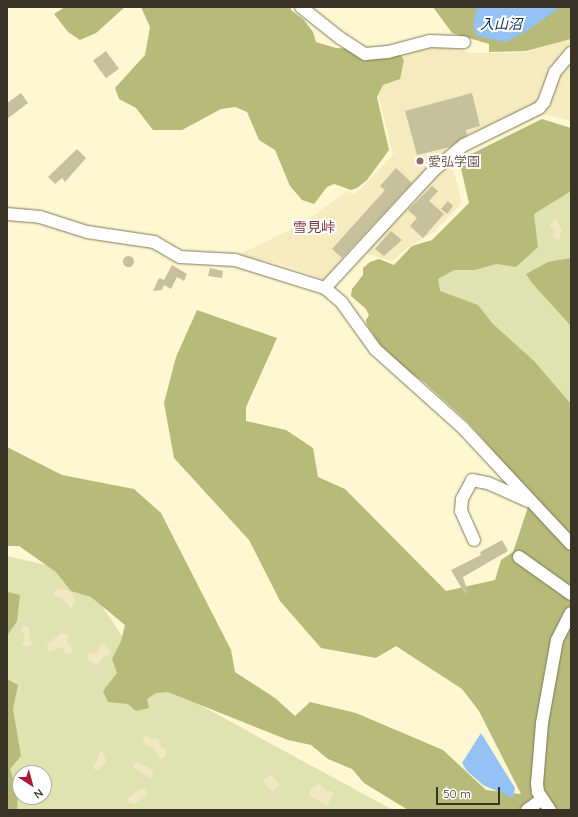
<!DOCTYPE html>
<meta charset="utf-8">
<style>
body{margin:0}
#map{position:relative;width:578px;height:817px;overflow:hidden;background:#fef7d2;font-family:Quicksand,"Noto Sans JP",sans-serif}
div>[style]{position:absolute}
.built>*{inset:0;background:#f5ebbf}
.green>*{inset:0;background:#dee3af}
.forest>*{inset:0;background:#b7bb7a}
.sand>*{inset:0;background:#f2e8c4}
.water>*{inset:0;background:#94c2f4}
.building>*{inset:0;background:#c7c09c;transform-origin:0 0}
.round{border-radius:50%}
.roads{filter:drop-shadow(0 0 1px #7f7957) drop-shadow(0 0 1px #7f7957)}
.minor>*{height:12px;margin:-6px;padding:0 6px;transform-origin:6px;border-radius:6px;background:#fff}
.dots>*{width:11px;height:11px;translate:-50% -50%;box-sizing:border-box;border:2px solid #fff;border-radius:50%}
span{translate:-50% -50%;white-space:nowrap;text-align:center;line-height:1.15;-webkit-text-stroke:4px #fff;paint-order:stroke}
.education-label{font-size:13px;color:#785e54}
.left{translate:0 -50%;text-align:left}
.water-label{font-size:14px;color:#0b2d4d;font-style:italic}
.neighbourhood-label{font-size:14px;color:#7f373c}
.frame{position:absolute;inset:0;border:8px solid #373426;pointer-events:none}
.north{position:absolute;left:12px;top:765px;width:40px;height:40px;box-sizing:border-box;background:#fff;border:1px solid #afaea8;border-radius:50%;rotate:144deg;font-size:11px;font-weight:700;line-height:16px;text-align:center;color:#373426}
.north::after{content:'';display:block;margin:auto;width:14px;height:18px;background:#af1b36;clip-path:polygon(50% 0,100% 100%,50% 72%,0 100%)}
.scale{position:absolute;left:436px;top:787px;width:64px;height:18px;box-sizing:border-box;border:2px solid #373426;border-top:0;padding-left:5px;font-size:12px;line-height:14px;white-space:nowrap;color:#373426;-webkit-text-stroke:3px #fff;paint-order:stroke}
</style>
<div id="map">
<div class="built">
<i style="clip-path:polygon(571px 39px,571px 121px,544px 114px,455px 157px,452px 164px,462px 203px,434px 232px,411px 245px,392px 261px,365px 253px,337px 284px,278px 263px,236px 256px,302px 224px,347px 191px,354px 195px,393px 155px,372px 69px,432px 41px,472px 53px,502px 53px,526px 52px)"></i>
</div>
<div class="green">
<i style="clip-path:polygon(571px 188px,571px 479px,409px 291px)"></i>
<i style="clip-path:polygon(evenodd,7px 556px,80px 573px,150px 678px,393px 810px,7px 810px,7px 556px,20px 773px,44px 773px,44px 797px,20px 797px,20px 773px)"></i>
</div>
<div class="forest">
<i style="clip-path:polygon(65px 7px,125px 7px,96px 33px,80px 40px,68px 32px,54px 14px)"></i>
<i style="clip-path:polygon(141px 7px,291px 7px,291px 10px,304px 20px,313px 32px,316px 42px,336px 48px,398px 52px,404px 60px,400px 79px,383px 85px,377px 97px,389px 150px,367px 180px,357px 188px,351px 190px,334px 184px,327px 187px,314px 204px,302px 200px,290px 186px,275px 150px,259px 140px,247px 112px,235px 107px,221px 109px,182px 130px,153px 130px,136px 108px,119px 99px,115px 88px,145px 55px,150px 27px)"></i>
<i style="clip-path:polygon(433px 7px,571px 7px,571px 39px,526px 51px,489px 52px,489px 44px,452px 33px)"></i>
<i style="clip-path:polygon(542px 119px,571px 128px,571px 191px,534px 214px,538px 247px,516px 267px,496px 264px,475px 270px,454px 270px,438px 279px,440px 291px,478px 305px,493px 324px,534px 361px,571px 404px,571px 810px,408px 810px,364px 783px,352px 769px,328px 759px,311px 745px,288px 740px,168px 692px,156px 693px,147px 699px,149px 708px,136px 711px,128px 704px,108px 702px,103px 691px,117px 673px,112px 659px,121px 641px,125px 625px,91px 597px,71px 591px,56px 572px,19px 546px,7px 546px,7px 447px,62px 475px,134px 489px,161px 513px,231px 650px,235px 672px,275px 698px,295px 716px,310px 702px,356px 713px,443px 750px,486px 790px,521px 794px,479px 711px,462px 689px,396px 646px,376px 658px,321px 648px,280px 601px,249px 540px,174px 458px,164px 403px,176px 357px,197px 310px,277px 338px,246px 407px,246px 421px,286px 430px,313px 448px,318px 477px,345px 489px,446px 591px,495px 580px,501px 560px,513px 552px,532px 495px,468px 422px,425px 383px,398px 364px,381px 346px,367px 325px,366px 320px,369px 315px,366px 309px,351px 296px,352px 289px,363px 275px,363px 268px,370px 262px,379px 259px,394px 265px,412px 246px,432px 240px,469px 203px,459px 160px)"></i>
<i style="clip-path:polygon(571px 258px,571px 326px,532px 283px,526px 274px,548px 262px)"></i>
<i style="clip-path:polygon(8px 592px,20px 595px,17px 621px,7px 636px)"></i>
<i style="clip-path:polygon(7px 679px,18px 685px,13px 709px,21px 756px,10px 769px,18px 794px,17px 810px,7px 810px)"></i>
</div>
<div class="sand">
<i style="clip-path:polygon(556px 218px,562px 230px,559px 240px,552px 237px,555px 230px,549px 226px)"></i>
<i style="clip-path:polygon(59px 588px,69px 591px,74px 596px,75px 602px,71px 609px,62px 598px,54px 595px,53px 593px)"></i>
<i style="clip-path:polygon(23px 625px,29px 627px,29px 638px,32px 644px,29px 647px,22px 646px,25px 637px,21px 630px)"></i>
<i style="clip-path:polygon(62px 633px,68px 634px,67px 642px,72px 648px,71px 654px,65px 653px,63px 647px,48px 652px,47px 644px)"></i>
<i style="clip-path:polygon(102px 644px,106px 645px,111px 654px,103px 657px,99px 663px,95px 665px,88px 660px,88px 654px,97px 652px)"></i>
<i style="clip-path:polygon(146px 735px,152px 739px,158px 739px,161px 747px,167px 749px,164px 758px,160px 759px,153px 747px,148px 746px,143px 741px,142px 738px)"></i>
<i style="clip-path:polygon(101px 751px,105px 755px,106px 763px,97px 771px,94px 769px,94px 766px)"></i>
<i style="clip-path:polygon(137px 763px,154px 770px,151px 779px,134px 767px,134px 763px)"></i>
<i style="clip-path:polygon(271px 775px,280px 785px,273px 792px,262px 781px)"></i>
<i style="clip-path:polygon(319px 783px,325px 790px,334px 793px,327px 806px,310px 796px,310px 790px)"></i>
<i style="clip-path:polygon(140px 789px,145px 789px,148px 794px,135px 804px,129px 803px,128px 798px)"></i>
</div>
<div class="water">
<i style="clip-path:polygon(477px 7px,560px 7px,527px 31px,506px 42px,477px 36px,473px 24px)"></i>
<i style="clip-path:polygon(481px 733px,515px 788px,513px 798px,483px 785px,467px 771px,462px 763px)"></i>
</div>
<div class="building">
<i style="left:106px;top:51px;width:22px;height:16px;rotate:54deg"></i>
<i style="clip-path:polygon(21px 93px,28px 103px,7px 119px,7px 103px)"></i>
<i style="clip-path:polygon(472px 93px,480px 126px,466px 130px,467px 135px,450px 147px,417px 155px,405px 111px)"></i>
<i style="clip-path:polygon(77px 149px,86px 158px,65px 182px,62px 178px,55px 184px,48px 177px)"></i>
<i style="clip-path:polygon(396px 168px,412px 183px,342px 258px,332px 249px,385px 190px,380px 186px)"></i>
<i style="clip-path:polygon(432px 186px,438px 191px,429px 201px,444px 214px,423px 238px,410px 226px,417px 218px,408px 210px)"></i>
<i style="clip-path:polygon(448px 201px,453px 206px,447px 214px,441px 209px)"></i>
<i style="clip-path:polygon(391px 231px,402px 240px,384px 256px,375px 249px)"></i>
<i class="round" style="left:122.5px;top:255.5px;width:11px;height:11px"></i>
<i style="clip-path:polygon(172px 265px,187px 274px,184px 281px,177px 277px,171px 289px,164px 285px,162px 290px,153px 291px,159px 278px,164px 280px)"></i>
<i style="clip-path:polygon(210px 268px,223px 271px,222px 278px,208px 276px)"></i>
<i style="clip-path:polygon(502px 540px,508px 551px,463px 577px,468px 592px,465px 594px,451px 570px,481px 555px,480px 552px)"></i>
</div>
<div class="roads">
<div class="minor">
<i style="left:301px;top:7px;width:50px;rotate:38.5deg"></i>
<i style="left:340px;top:38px;width:30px;rotate:33deg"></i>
<i style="left:365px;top:54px;width:23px;rotate:-5deg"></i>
<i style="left:388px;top:52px;width:43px;rotate:-14.7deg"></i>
<i style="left:430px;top:41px;width:34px;rotate:2deg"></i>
<i style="left:7px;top:214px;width:33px;rotate:5deg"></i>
<i style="left:40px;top:217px;width:49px;rotate:17.7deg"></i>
<i style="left:87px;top:232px;width:68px;rotate:8.5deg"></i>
<i style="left:154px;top:242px;width:30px;rotate:30deg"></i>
<i style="left:180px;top:257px;width:55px;rotate:3.1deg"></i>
<i style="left:235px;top:260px;width:94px;rotate:17.3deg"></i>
<i style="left:325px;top:288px;width:23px;rotate:41deg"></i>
<i style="left:342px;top:303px;width:57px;rotate:54.3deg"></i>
<i style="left:375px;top:349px;width:118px;rotate:41.9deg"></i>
<i style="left:463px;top:428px;width:158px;rotate:47deg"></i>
<i style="left:325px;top:288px;width:161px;rotate:-47.3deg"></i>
<i style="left:434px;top:170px;width:39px;rotate:-40deg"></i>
<i style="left:464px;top:145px;width:84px;rotate:-26.3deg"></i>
<i style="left:539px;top:108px;width:8px;rotate:-50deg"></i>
<i style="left:544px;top:102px;width:32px;rotate:-70deg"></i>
<i style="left:555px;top:72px;width:25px;rotate:-50deg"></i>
<i style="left:474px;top:540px;width:32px;rotate:-114deg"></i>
<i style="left:461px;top:511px;width:12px;rotate:-85deg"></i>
<i style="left:462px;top:499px;width:21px;rotate:-62deg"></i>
<i style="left:472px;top:480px;width:16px;rotate:11deg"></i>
<i style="left:488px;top:483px;width:44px;rotate:24.2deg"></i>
<i style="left:519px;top:557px;width:64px;rotate:35.4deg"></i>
<i style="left:527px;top:810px;width:19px;rotate:-36deg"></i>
<i style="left:550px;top:810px;width:22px;rotate:-124deg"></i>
<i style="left:538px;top:792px;width:8px;rotate:-97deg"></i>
<i style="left:537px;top:784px;width:61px;rotate:-85.3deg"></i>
<i style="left:542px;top:723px;width:84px;rotate:-79.8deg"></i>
<i style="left:557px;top:640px;width:30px;rotate:-63deg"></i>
</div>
</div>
<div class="dots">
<i style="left:420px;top:161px;background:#8d6e63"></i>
</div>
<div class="education-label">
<span class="left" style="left:428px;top:161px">愛弘学園</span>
</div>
<div class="water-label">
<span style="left:501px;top:24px">入山沼</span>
</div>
<div class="neighbourhood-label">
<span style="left:314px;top:227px">雪見峠</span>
</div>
<div class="frame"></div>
<div class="north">N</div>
<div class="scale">50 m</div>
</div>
